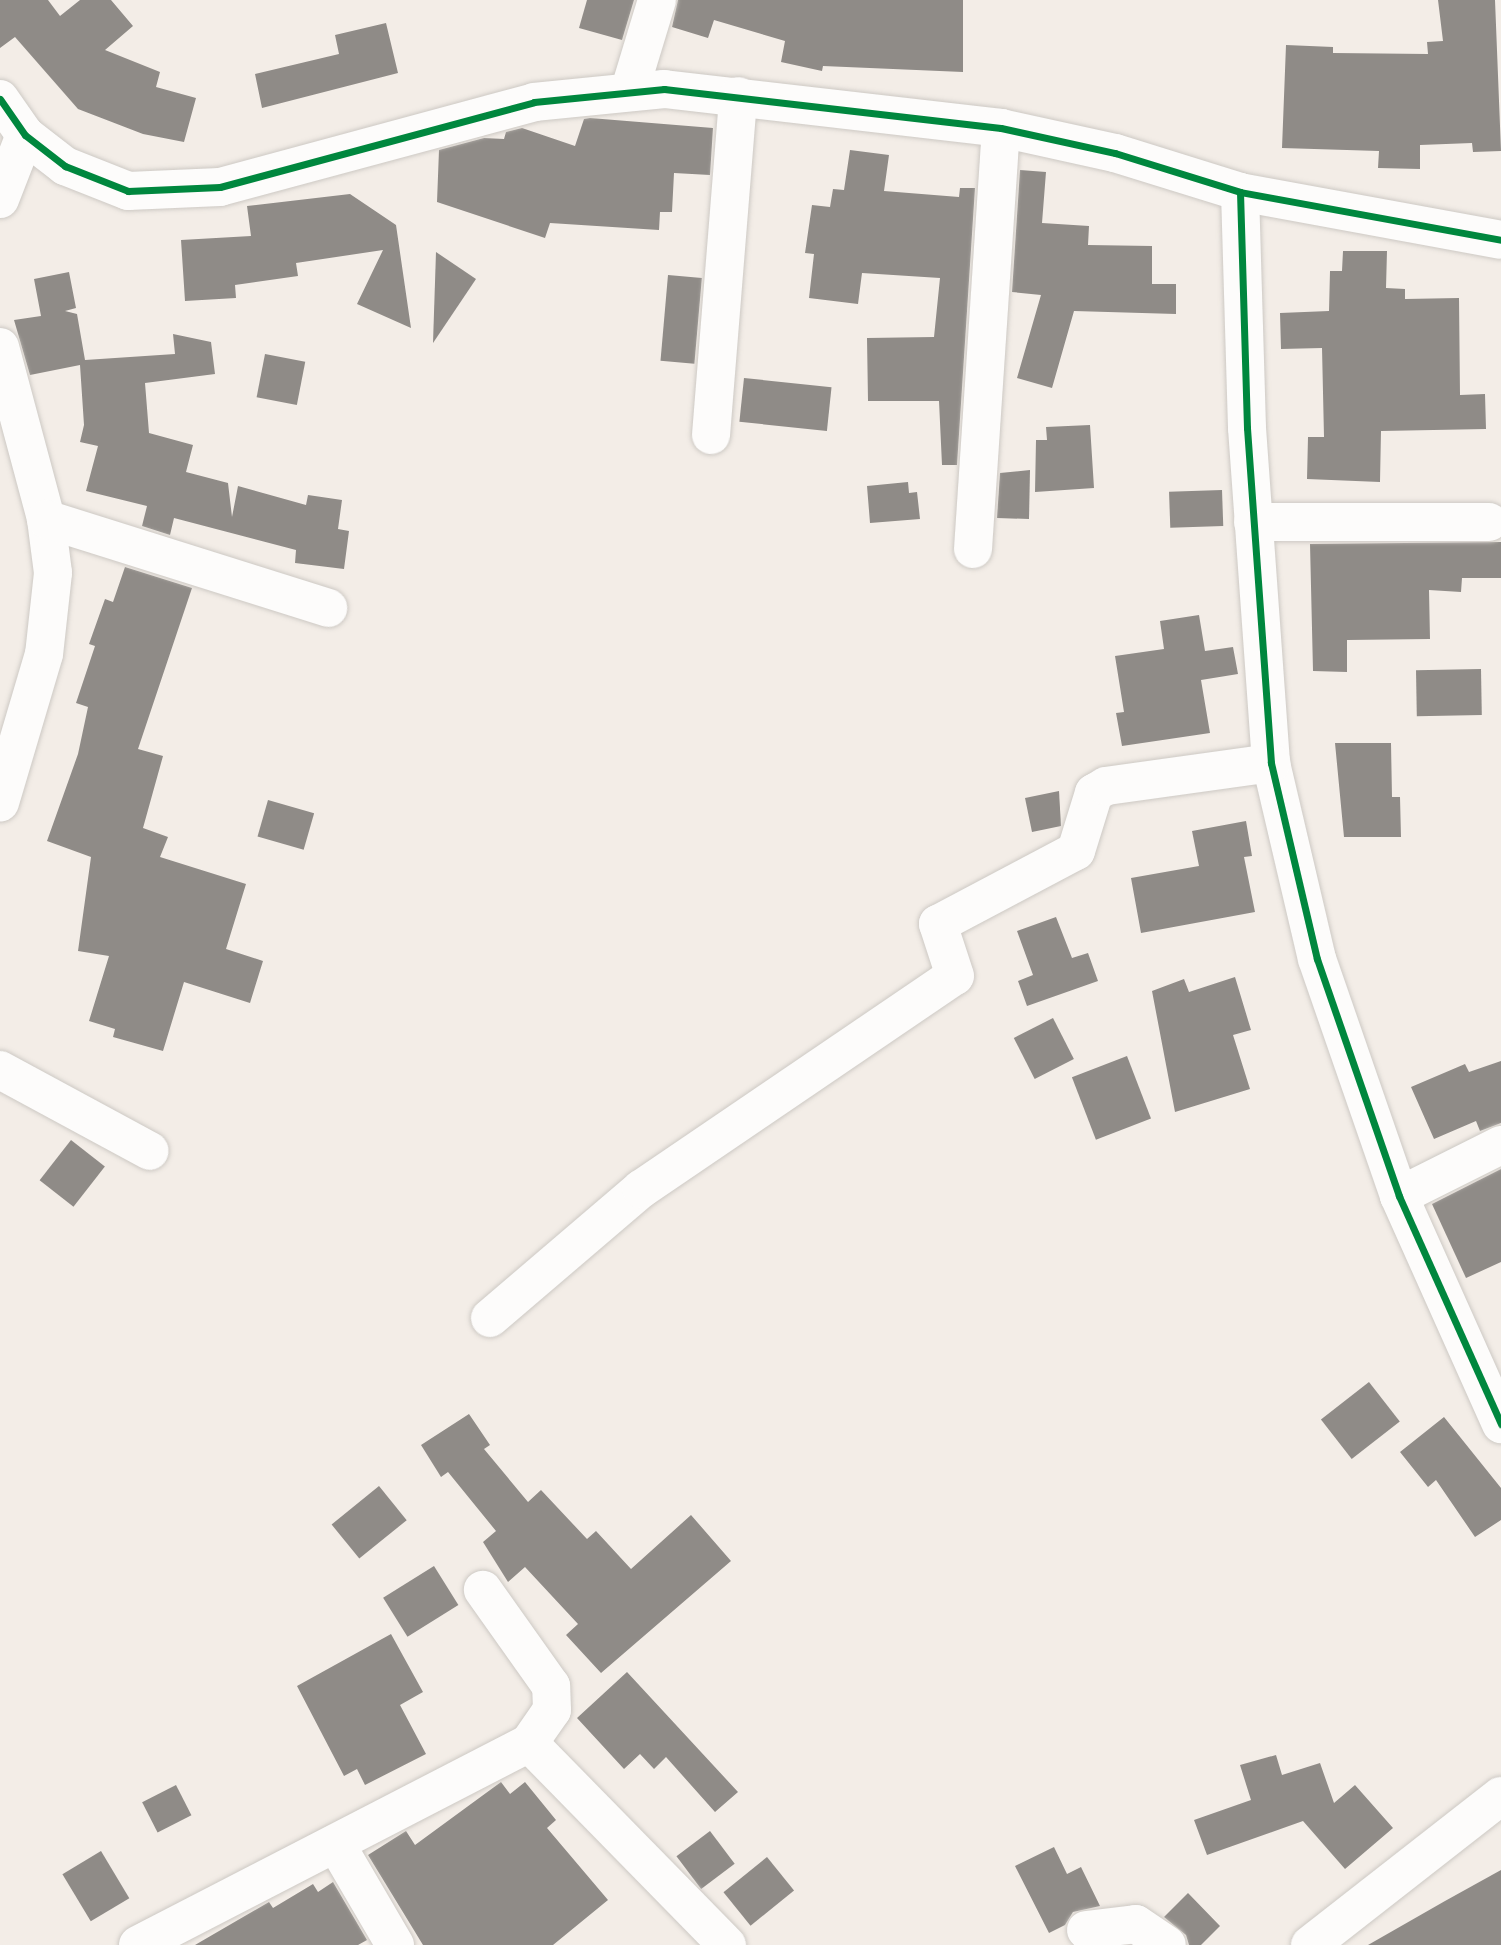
<!DOCTYPE html>
<style>
body{margin:0}
#map{position:relative;width:1501px;height:1945px;overflow:hidden;background:#f3ede7;font-family:Manrope,sans-serif}
div>[style]{position:absolute}
.building>*{inset:0;background:#8f8b87;transform-origin:0 0}
.roads{filter:drop-shadow(0 0 2px #cdc9c4) drop-shadow(0 0 2px #cdc9c4)}
.minor>*{height:38px;margin:-19px;padding:0 19px;transform-origin:19px;border-radius:19px;background:#fdfcfb}
.cycleway>*{height:7px;margin:-3.5px;padding:0 3.5px;transform-origin:3.5px;border-radius:3.5px;background:#00873e}
span{translate:-50% -50%;white-space:nowrap;text-align:center;line-height:1.15;-webkit-text-stroke:7px #fefbf9;paint-order:stroke}
</style>
<div id="map">
<div class="building">
<i style="clip-path:polygon(0 0,48px 0,60px 16px,80px 0,111px 0,133px 26px,105px 50px,160px 72px,156px 87px,196px 98px,184px 142px,143px 134px,78px 109px,15px 37px,0 48px)"></i>
<i style="clip-path:polygon(587px 0,634px 0,622px 40px,579px 28px)"></i>
<i style="clip-path:polygon(678px 0,963px 0,963px 72px,823px 66px,822px 71px,781px 62px,785px 41px,714px 20px,708px 38px,672px 27px)"></i>
<i style="clip-path:polygon(1438px 0,1495px 0,1501px 151px,1473px 152px,1472px 143px,1420px 145px,1420px 169px,1378px 168px,1379px 151px,1282px 148px,1286px 45px,1333px 47px,1333px 53px,1428px 54px,1427px 42px,1443px 41px)"></i>
<i style="clip-path:polygon(386px 23px,398px 73px,262px 108px,255px 74px,339px 54px,335px 35px)"></i>
<i style="clip-path:polygon(590px 118px,713px 128px,710px 175px,674px 173px,672px 212px,660px 212px,659px 230px,550px 223px,545px 238px,437px 202px,439px 150px,484px 138px,504px 139px,506px 132px,522px 128px,575px 146px,584px 119px)"></i>
<i style="clip-path:polygon(850px 150px,889px 155px,884px 191px,959px 197px,960px 188px,975px 188px,957px 465px,942px 465px,939px 401px,868px 401px,867px 338px,934px 337px,940px 278px,862px 273px,858px 304px,809px 298px,814px 254px,805px 253px,812px 205px,830px 207px,833px 189px,844px 190px)"></i>
<i style="clip-path:polygon(1020px 170px,1046px 172px,1042px 223px,1089px 226px,1088px 245px,1152px 246px,1152px 284px,1176px 284px,1176px 314px,1074px 311px,1052px 388px,1017px 378px,1041px 295px,1012px 292px)"></i>
<i style="clip-path:polygon(350px 194px,396px 225px,411px 328px,357px 304px,383px 250px,296px 263px,298px 276px,235px 285px,236px 298px,185px 301px,181px 240px,251px 236px,247px 206px)"></i>
<i style="clip-path:polygon(1343px 251px,1387px 251px,1386px 288px,1405px 289px,1405px 299px,1459px 298px,1460px 395px,1485px 394px,1486px 429px,1381px 431px,1380px 482px,1307px 479px,1308px 437px,1324px 437px,1322px 348px,1281px 349px,1280px 313px,1329px 311px,1330px 271px,1342px 271px)"></i>
<i style="clip-path:polygon(436px 252px,476px 279px,433px 343px)"></i>
<i style="clip-path:polygon(69px 272px,76px 308px,65px 311px,77px 314px,85px 360px,175px 354px,173px 334px,211px 342px,215px 374px,145px 383px,149px 433px,193px 445px,186px 472px,228px 483px,232px 517px,238px 486px,306px 505px,308px 495px,342px 500px,338px 529px,349px 531px,344px 569px,295px 563px,296px 550px,174px 518px,170px 535px,142px 526px,147px 506px,86px 491px,98px 446px,80px 442px,84px 425px,80px 365px,30px 375px,14px 320px,41px 316px,34px 279px)"></i>
<i style="left:668px;top:275px;width:34px;height:86px;rotate:5deg"></i>
<i style="left:265px;top:354px;width:41px;height:44px;rotate:11deg"></i>
<i style="left:744px;top:378px;width:88px;height:44px;rotate:6deg"></i>
<i style="clip-path:polygon(1090px 425px,1094px 488px,1035px 492px,1036px 440px,1047px 440px,1046px 427px)"></i>
<i style="clip-path:polygon(1030px 470px,1029px 519px,997px 518px,1000px 473px)"></i>
<i style="clip-path:polygon(908px 482px,909px 493px,917px 492px,920px 519px,870px 523px,867px 486px)"></i>
<i style="left:1222px;top:490px;width:36px;height:53px;rotate:88deg"></i>
<i style="clip-path:polygon(1501px 542px,1501px 578px,1462px 578px,1461px 592px,1429px 590px,1430px 639px,1347px 640px,1347px 672px,1313px 671px,1310px 544px)"></i>
<i style="clip-path:polygon(125px 567px,192px 588px,138px 749px,163px 756px,143px 828px,168px 837px,160px 857px,246px 884px,226px 949px,263px 961px,250px 1003px,184px 982px,163px 1051px,113px 1037px,115px 1029px,89px 1021px,109px 956px,78px 951px,91px 857px,47px 841px,78px 754px,88px 707px,76px 703px,95px 646px,89px 644px,105px 599px,113px 602px)"></i>
<i style="clip-path:polygon(1199px 615px,1205px 651px,1233px 647px,1238px 674px,1201px 680px,1210px 733px,1122px 746px,1116px 713px,1124px 712px,1115px 656px,1164px 649px,1160px 621px)"></i>
<i style="left:1481px;top:669px;width:46px;height:65px;rotate:89deg"></i>
<i style="clip-path:polygon(1335px 743px,1391px 743px,1392px 797px,1400px 797px,1401px 837px,1344px 837px)"></i>
<i style="clip-path:polygon(1059px 791px,1061px 826px,1032px 832px,1025px 798px)"></i>
<i style="left:268px;top:800px;width:48px;height:38px;rotate:16deg"></i>
<i style="clip-path:polygon(1246px 821px,1252px 856px,1244px 857px,1255px 912px,1141px 933px,1131px 878px,1199px 866px,1192px 831px)"></i>
<i style="clip-path:polygon(1056px 917px,1072px 958px,1088px 953px,1098px 981px,1027px 1006px,1018px 981px,1033px 975px,1017px 931px)"></i>
<i style="clip-path:polygon(1235px 977px,1251px 1030px,1233px 1035px,1250px 1089px,1175px 1112px,1152px 991px,1184px 979px,1189px 992px)"></i>
<i style="left:1053px;top:1018px;width:46px;height:44px;rotate:63deg"></i>
<i style="left:1127px;top:1056px;width:67px;height:59px;rotate:69deg"></i>
<i style="clip-path:polygon(1501px 1061px,1501px 1123px,1480px 1131px,1476px 1121px,1434px 1139px,1411px 1087px,1465px 1064px,1469px 1072px)"></i>
<i style="left:71px;top:1140px;width:43px;height:51px;rotate:38deg"></i>
<i style="clip-path:polygon(1501px 1169px,1501px 1262px,1466px 1278px,1432px 1204px)"></i>
<i style="left:1369px;top:1382px;width:50px;height:61px;rotate:52deg"></i>
<i style="clip-path:polygon(469px 1414px,490px 1445px,484px 1449px,528px 1502px,541px 1490px,587px 1539px,596px 1531px,631px 1569px,691px 1515px,731px 1561px,601px 1673px,566px 1635px,578px 1624px,525px 1567px,508px 1582px,483px 1542px,496px 1531px,448px 1472px,441px 1477px,421px 1445px)"></i>
<i style="clip-path:polygon(1444px 1417px,1501px 1488px,1501px 1520px,1475px 1537px,1436px 1480px,1428px 1487px,1400px 1452px)"></i>
<i style="left:379px;top:1486px;width:44px;height:61px;rotate:51deg"></i>
<i style="left:434px;top:1566px;width:46px;height:60px;rotate:58deg"></i>
<i style="clip-path:polygon(391px 1634px,423px 1692px,400px 1705px,426px 1754px,365px 1785px,357px 1769px,344px 1776px,297px 1686px)"></i>
<i style="clip-path:polygon(627px 1672px,738px 1792px,715px 1812px,666px 1757px,654px 1769px,640px 1754px,624px 1769px,577px 1718px)"></i>
<i style="clip-path:polygon(1276px 1755px,1282px 1775px,1320px 1763px,1334px 1803px,1355px 1785px,1393px 1828px,1345px 1869px,1303px 1821px,1207px 1855px,1194px 1820px,1251px 1800px,1240px 1765px)"></i>
<i style="clip-path:polygon(501px 1782px,510px 1794px,525px 1782px,556px 1820px,547px 1828px,608px 1900px,553px 1945px,423px 1945px,368px 1855px,406px 1831px,415px 1845px)"></i>
<i style="left:176px;top:1785px;width:34px;height:38px;rotate:63deg"></i>
<i style="left:710px;top:1831px;width:41px;height:42px;rotate:53deg"></i>
<i style="clip-path:polygon(1054px 1847px,1067px 1874px,1081px 1867px,1100px 1906px,1073px 1912px,1065px 1925px,1049px 1933px,1015px 1866px)"></i>
<i style="left:101px;top:1851px;width:55px;height:45px;rotate:59deg"></i>
<i style="left:767px;top:1857px;width:43px;height:56px;rotate:51deg"></i>
<i style="clip-path:polygon(1501px 1870px,1501px 1945px,1368px 1945px,1445px 1901px)"></i>
<i style="clip-path:polygon(333px 1882px,367px 1940px,358px 1945px,195px 1945px,269px 1902px,273px 1908px,313px 1884px,318px 1892px)"></i>
<i style="clip-path:polygon(1188px 1893px,1220px 1926px,1201px 1945px,1189px 1945px,1186px 1935px,1164px 1917px)"></i>
</div>
<div class="roads">
<div class="minor">
<i style="left:630px;top:89px;width:93px;rotate:-73.1deg"></i>
<i style="left:0;top:99px;width:44px;rotate:55.2deg"></i>
<i style="left:25px;top:135px;width:51px;rotate:37.8deg"></i>
<i style="left:65px;top:166px;width:68px;rotate:21.6deg"></i>
<i style="left:128px;top:191px;width:92px;rotate:-2.5deg"></i>
<i style="left:220px;top:187px;width:325px;rotate:-15.1deg"></i>
<i style="left:534px;top:102px;width:131px;rotate:-5.7deg"></i>
<i style="left:664px;top:89px;width:339px;rotate:6.6deg"></i>
<i style="left:1001px;top:128px;width:117px;rotate:12.4deg"></i>
<i style="left:1115px;top:153px;width:131px;rotate:17.3deg"></i>
<i style="left:1240px;top:192px;width:265px;rotate:10.4deg"></i>
<i style="left:1240px;top:192px;width:236px;rotate:88.3deg"></i>
<i style="left:1247px;top:428px;width:336px;rotate:85.9deg"></i>
<i style="left:1271px;top:763px;width:201px;rotate:76.8deg"></i>
<i style="left:1317px;top:959px;width:251px;rotate:70.9deg"></i>
<i style="left:1399px;top:1196px;width:250px;rotate:65.9deg"></i>
<i style="left:0;top:199px;width:69px;rotate:-68.7deg"></i>
<i style="left:0;top:347px;width:178px;rotate:75deg"></i>
<i style="left:46px;top:519px;width:54px;rotate:82.6deg"></i>
<i style="left:53px;top:573px;width:81px;rotate:96.3deg"></i>
<i style="left:44px;top:654px;width:155px;rotate:106.5deg"></i>
<i style="left:711px;top:435px;width:340px;rotate:-85.4deg"></i>
<i style="left:46px;top:519px;width:296px;rotate:17.5deg"></i>
<i style="left:1253px;top:522px;width:236px"></i>
<i style="left:973px;top:549px;width:422px;rotate:-86.2deg"></i>
<i style="left:0;top:1070px;width:170px;rotate:28.4deg"></i>
<i style="left:1399px;top:1196px;width:114px;rotate:-26.6deg"></i>
<i style="left:490px;top:1318px;width:199px;rotate:-40.5deg"></i>
<i style="left:641px;top:1189px;width:379px;rotate:-34.2deg"></i>
<i style="left:955px;top:976px;width:55px;rotate:-108.1deg"></i>
<i style="left:938px;top:924px;width:156px;rotate:-27.9deg"></i>
<i style="left:1076px;top:851px;width:61px;rotate:-72.8deg"></i>
<i style="left:1094px;top:793px;width:14px;rotate:-30deg"></i>
<i style="left:1106px;top:786px;width:167px;rotate:-7.9deg"></i>
<i style="left:529px;top:1743px;width:283px;rotate:45.6deg"></i>
<i style="left:336px;top:1844px;width:117px;rotate:59.7deg"></i>
<i style="left:1086px;top:1930px;width:50px;rotate:-6.8deg"></i>
<i style="left:1136px;top:1924px;width:37px;rotate:34deg"></i>
<i style="left:138px;top:1945px;width:440px;rotate:-27.3deg"></i>
<i style="left:529px;top:1743px;width:40px;rotate:-55.1deg"></i>
<i style="left:552px;top:1710px;width:24px;rotate:-92deg"></i>
<i style="left:551px;top:1686px;width:118px;rotate:-125.3deg"></i>
<i style="left:1310px;top:1945px;width:242px;rotate:-38deg"></i>
</div>
</div>
<div class="cycleway">
<i style="left:0;top:99px;width:44px;rotate:55.2deg"></i>
<i style="left:25px;top:135px;width:51px;rotate:37.8deg"></i>
<i style="left:65px;top:166px;width:68px;rotate:21.6deg"></i>
<i style="left:128px;top:191px;width:92px;rotate:-2.5deg"></i>
<i style="left:220px;top:187px;width:325px;rotate:-15.1deg"></i>
<i style="left:534px;top:102px;width:131px;rotate:-5.7deg"></i>
<i style="left:664px;top:89px;width:339px;rotate:6.6deg"></i>
<i style="left:1001px;top:128px;width:117px;rotate:12.4deg"></i>
<i style="left:1115px;top:153px;width:131px;rotate:17.3deg"></i>
<i style="left:1240px;top:192px;width:265px;rotate:10.4deg"></i>
<i style="left:1240px;top:192px;width:236px;rotate:88.3deg"></i>
<i style="left:1247px;top:428px;width:336px;rotate:85.9deg"></i>
<i style="left:1271px;top:763px;width:201px;rotate:76.8deg"></i>
<i style="left:1317px;top:959px;width:251px;rotate:70.9deg"></i>
<i style="left:1399px;top:1196px;width:250px;rotate:65.9deg"></i>
</div>
</div>
